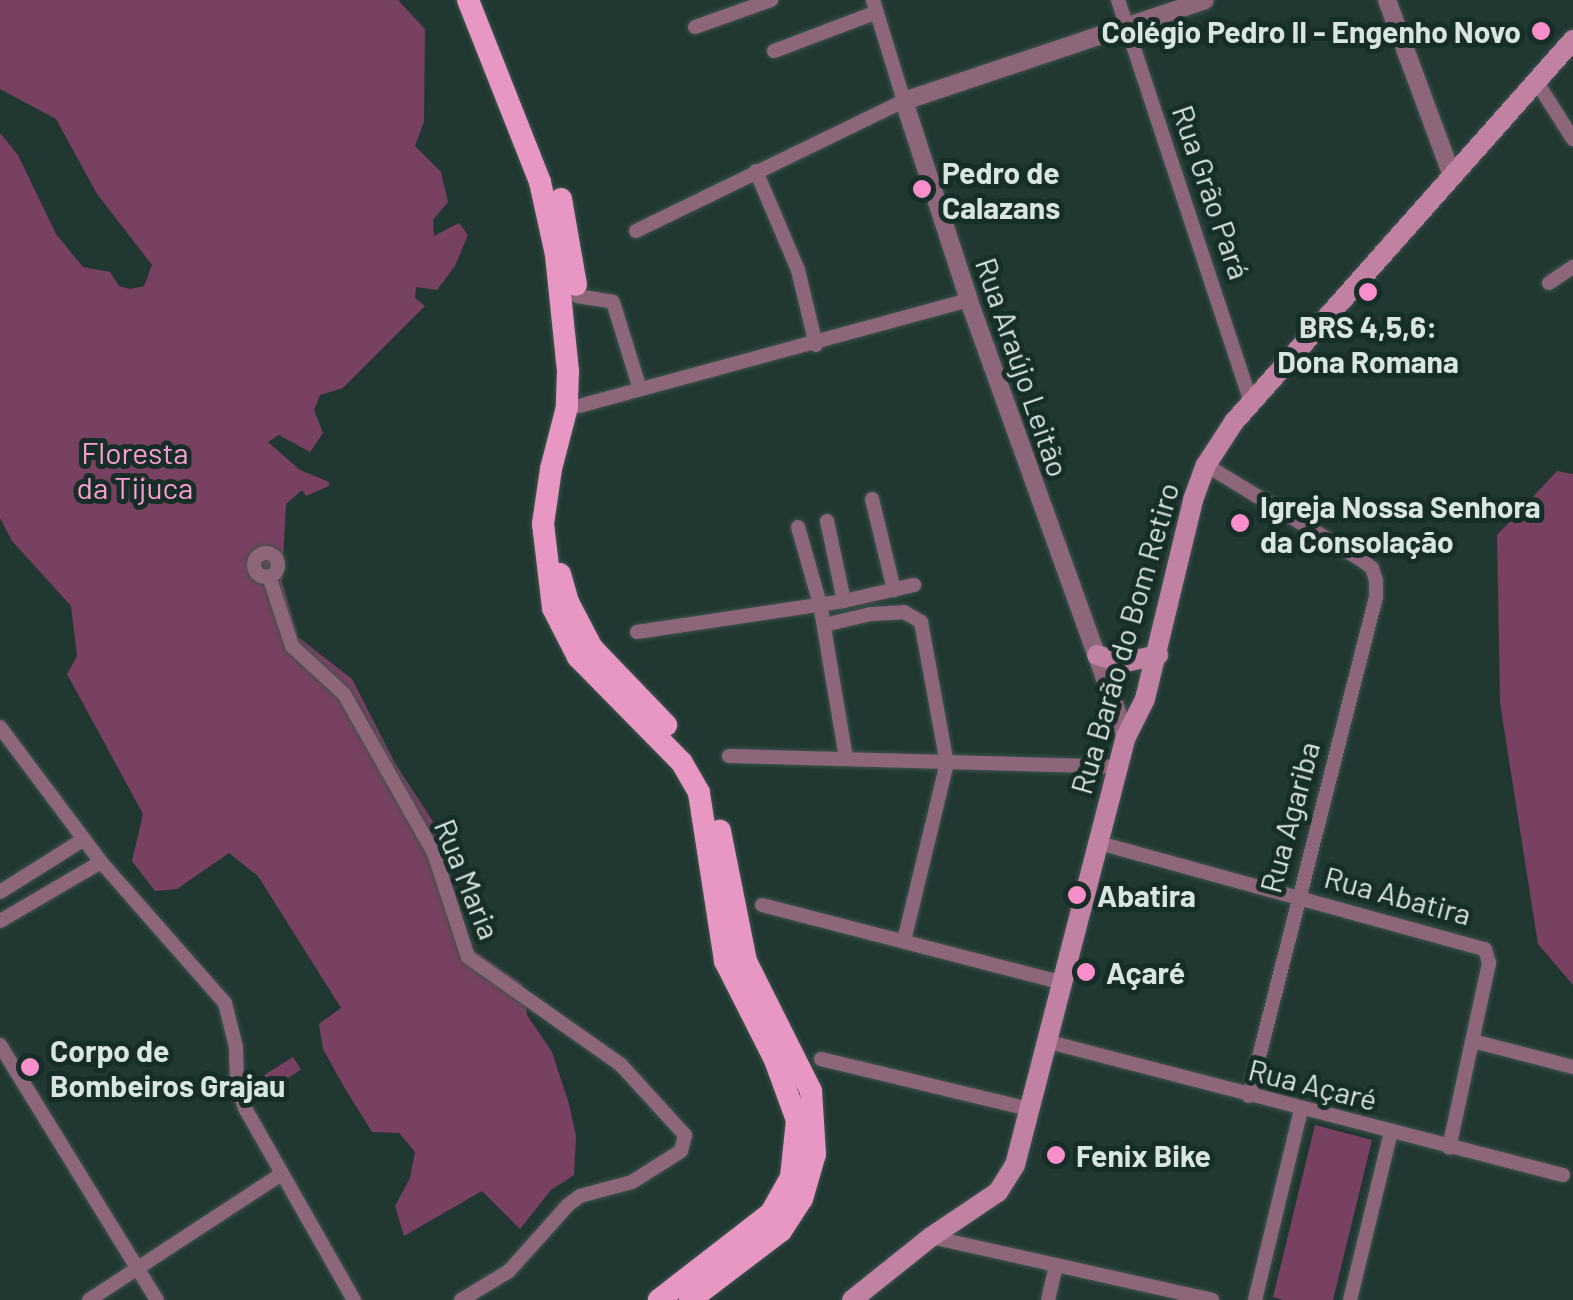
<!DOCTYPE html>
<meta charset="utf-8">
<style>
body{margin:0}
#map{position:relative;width:1573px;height:1300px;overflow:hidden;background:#213732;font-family:Barlow,sans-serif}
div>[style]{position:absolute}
.green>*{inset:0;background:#794161;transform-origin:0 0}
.roads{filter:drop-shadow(0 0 2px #3e534e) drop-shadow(0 0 2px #3e534e)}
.minor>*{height:14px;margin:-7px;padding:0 7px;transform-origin:7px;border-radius:7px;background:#8d667a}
.minor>.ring{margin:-7px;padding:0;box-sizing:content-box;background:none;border:14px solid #8d667a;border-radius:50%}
.tertiary>*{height:18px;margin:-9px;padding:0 9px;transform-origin:9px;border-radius:9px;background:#8d667a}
.secondary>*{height:20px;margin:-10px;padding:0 10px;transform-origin:10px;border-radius:10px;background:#c081a3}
.primary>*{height:22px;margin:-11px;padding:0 11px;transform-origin:11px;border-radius:11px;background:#e797c2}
.dots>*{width:28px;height:28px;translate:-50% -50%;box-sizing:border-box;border:5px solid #172d28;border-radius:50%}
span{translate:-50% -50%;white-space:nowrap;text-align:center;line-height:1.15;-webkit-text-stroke:10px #172d28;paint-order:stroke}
.poi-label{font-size:30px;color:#d8e5e2;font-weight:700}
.right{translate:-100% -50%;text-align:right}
.left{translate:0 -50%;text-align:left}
.street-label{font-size:30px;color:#d8e5e2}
.park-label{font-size:30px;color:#fc9ed2}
</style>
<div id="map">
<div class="green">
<i style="clip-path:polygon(0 0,398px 0,425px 29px,424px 122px,415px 146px,441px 172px,448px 202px,433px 220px,434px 236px,459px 223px,468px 235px,455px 266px,437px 290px,416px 287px,415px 298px,425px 306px,343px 388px,320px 395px,314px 410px,323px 433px,310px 452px,279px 435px,268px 442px,300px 470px,329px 482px,329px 486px,306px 496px,302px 490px,286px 504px,282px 582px,298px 637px,352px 679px,396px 765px,436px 826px,470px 948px,522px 984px,527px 1015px,552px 1052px,569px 1104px,576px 1136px,574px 1175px,551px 1190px,520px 1229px,482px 1191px,404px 1236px,395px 1206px,410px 1178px,415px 1152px,399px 1133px,372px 1132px,344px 1087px,323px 1049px,319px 1024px,341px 1008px,258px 876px,229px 853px,177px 889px,155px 891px,132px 861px,143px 814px,67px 674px,77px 656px,71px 606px,12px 541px,0 518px,0 133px,18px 155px,56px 234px,83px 267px,110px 272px,119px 286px,130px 289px,144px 286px,152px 265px,97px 194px,56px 119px,0 89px)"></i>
<i style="clip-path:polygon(1557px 471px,1573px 474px,1573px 985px,1538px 944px,1500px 703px,1497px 535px)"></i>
<i style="left:293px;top:1057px;width:15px;height:34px;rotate:58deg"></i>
<i style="clip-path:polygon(1315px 1125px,1372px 1140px,1333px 1300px,1283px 1300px,1273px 1297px)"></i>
</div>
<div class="roads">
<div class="minor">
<i style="left:1118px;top:0;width:424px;rotate:71.7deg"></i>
<i style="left:695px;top:27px;width:81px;rotate:-19.6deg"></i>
<i style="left:774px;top:51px;width:110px;rotate:-20.7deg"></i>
<i style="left:1536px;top:81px;width:69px;rotate:57.5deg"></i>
<i style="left:756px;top:171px;width:108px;rotate:67deg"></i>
<i style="left:798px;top:270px;width:77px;rotate:76.5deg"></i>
<i style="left:636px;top:231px;width:298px;rotate:-25.9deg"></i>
<i style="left:904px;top:101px;width:106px;rotate:-107.1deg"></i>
<i style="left:1549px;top:283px;width:29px;rotate:-34deg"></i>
<i style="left:577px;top:296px;width:36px;rotate:9deg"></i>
<i style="left:613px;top:302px;width:88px;rotate:72.8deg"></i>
<i style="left:579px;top:406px;width:404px;rotate:-15.2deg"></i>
<i style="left:1206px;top:465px;width:180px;rotate:31.4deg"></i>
<i style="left:1360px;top:559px;width:15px;rotate:37deg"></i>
<i style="left:1372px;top:568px;width:13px;rotate:72deg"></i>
<i style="left:1376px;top:580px;width:17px;rotate:90deg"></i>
<i style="left:1376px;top:597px;width:515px;rotate:104.28deg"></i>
<i style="left:872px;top:499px;width:94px;rotate:76.4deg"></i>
<i style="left:827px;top:521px;width:82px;rotate:78deg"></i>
<i style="left:798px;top:527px;width:80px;rotate:74.1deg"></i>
<i style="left:820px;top:604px;width:156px;rotate:80.4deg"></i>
<i class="ring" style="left:254px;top:553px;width:10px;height:10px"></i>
<i style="left:269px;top:576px;width:74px;rotate:71.8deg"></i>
<i style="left:292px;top:646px;width:71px;rotate:42.7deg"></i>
<i style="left:344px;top:694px;width:183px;rotate:60.5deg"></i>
<i style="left:434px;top:853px;width:109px;rotate:71.9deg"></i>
<i style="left:468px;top:957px;width:187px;rotate:35.2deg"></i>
<i style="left:621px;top:1065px;width:95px;rotate:47.6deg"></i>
<i style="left:685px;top:1135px;width:16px;rotate:104deg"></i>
<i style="left:681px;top:1151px;width:58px;rotate:147.7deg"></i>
<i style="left:632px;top:1182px;width:54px;rotate:164.9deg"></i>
<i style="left:580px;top:1196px;width:15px;rotate:143deg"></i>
<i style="left:568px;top:1205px;width:89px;rotate:131.8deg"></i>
<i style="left:509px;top:1271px;width:56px;rotate:148.9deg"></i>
<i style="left:824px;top:625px;width:48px;rotate:-13.2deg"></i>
<i style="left:871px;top:614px;width:33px;rotate:-3deg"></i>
<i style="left:904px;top:612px;width:20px;rotate:30deg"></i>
<i style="left:921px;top:622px;width:143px;rotate:79.6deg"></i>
<i style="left:947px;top:763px;width:183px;rotate:103.6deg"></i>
<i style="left:637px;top:632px;width:209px;rotate:-8.5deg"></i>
<i style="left:844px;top:601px;width:72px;rotate:-12.9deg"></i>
<i style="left:0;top:727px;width:169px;rotate:53.2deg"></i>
<i style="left:101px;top:862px;width:188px;rotate:48.7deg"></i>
<i style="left:225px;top:1003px;width:45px;rotate:76deg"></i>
<i style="left:236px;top:1047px;width:40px;rotate:88.6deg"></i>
<i style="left:237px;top:1087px;width:25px;rotate:69deg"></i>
<i style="left:246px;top:1110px;width:219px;rotate:60.4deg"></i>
<i style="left:729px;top:756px;width:390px;rotate:1.6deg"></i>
<i style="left:1099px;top:843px;width:400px;rotate:15.4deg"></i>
<i style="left:1485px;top:949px;width:15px;rotate:74deg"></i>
<i style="left:1489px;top:963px;width:189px;rotate:102.2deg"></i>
<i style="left:0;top:892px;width:99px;rotate:-32.2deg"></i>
<i style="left:762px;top:905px;width:312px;rotate:14.5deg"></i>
<i style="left:0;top:921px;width:117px;rotate:-30.3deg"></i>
<i style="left:1473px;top:1041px;width:103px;rotate:14.6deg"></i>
<i style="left:1049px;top:1042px;width:531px;rotate:14.51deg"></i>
<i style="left:0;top:1045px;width:299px;rotate:58.4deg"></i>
<i style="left:821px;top:1059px;width:215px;rotate:13.5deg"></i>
<i style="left:931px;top:1237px;width:288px;rotate:12.6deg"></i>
<i style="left:89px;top:1300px;width:228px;rotate:-33.2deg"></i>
<i style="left:1048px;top:1300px;width:36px;rotate:-77deg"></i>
<i style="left:1255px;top:1300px;width:195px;rotate:-76.4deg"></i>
<i style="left:1350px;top:1300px;width:173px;rotate:-76.3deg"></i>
</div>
<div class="tertiary">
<i style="left:1387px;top:0;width:188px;rotate:69.7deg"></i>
<i style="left:1126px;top:737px;width:464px;rotate:-109.8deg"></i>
<i style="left:969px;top:300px;width:209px;rotate:-108.1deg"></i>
<i style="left:904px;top:101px;width:317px;rotate:-18.5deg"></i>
</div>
<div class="secondary">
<i style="left:1097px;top:655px;width:25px;rotate:18deg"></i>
<i style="left:1121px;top:663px;width:38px;rotate:-12deg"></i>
<i style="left:852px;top:1300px;width:101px;rotate:-38.6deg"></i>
<i style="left:931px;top:1237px;width:81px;rotate:-33.9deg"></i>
<i style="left:998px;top:1192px;width:32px;rotate:-58deg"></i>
<i style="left:1015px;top:1165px;width:442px;rotate:-75.5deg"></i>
<i style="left:1126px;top:737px;width:42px;rotate:-63.4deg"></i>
<i style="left:1145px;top:699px;width:205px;rotate:-76.4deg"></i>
<i style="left:1193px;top:500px;width:37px;rotate:-70deg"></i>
<i style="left:1206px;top:465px;width:51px;rotate:-56.9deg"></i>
<i style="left:1234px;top:422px;width:511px;rotate:-48.41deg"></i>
</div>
<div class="primary">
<i style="left:468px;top:0;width:196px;rotate:68.4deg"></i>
<i style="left:540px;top:182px;width:75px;rotate:77.6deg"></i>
<i style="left:556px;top:255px;width:117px;rotate:84.1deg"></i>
<i style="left:568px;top:371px;width:36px;rotate:92deg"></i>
<i style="left:567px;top:407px;width:64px;rotate:104.5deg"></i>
<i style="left:551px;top:469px;width:56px;rotate:98.3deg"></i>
<i style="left:543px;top:524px;width:85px;rotate:83.2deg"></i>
<i style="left:553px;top:608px;width:55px;rotate:63deg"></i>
<i style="left:578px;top:657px;width:148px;rotate:45.5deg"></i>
<i style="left:682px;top:763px;width:34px;rotate:60deg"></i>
<i style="left:699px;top:793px;width:170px;rotate:81.2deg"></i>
<i style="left:725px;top:961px;width:111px;rotate:63.2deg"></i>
<i style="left:775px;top:1060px;width:64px;rotate:69.9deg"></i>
<i style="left:797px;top:1120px;width:57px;rotate:96deg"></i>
<i style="left:791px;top:1177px;width:41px;rotate:119.1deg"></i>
<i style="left:771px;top:1213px;width:142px;rotate:142.2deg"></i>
<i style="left:561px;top:199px;width:87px;rotate:80.1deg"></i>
<i style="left:560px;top:574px;width:29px;rotate:74deg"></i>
<i style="left:568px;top:602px;width:52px;rotate:62.4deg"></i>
<i style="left:592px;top:648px;width:107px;rotate:46.1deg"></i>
<i style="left:690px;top:1300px;width:114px;rotate:-37.2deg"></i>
<i style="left:781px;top:1231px;width:38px;rotate:-57deg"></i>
<i style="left:802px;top:1199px;width:47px;rotate:-73.9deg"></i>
<i style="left:815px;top:1154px;width:63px;rotate:-93.6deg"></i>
<i style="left:811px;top:1091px;width:145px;rotate:-116.6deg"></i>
<i style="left:746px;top:961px;width:133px;rotate:-101.3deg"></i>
</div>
</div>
<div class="dots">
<i style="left:1541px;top:31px;background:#f98fca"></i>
<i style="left:922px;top:189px;background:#f98fca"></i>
<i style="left:1368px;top:292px;background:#f98fca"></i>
<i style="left:1240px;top:523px;background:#f98fca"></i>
<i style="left:1077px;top:895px;background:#f98fca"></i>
<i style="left:1086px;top:972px;background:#f98fca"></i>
<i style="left:30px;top:1067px;background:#f98fca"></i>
<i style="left:1056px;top:1155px;background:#f98fca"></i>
</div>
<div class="poi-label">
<span class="right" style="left:1521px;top:31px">Colégio Pedro II - Engenho Novo</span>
<span class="left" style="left:942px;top:189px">Pedro de<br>Calazans</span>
<span style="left:1368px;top:343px">BRS 4,5,6:<br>Dona Romana</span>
<span class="left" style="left:1260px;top:523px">Igreja Nossa Senhora<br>da Consolação</span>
<span class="left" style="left:1097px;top:895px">Abatira</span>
<span class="left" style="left:1106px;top:972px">Açaré</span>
<span class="left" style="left:50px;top:1067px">Corpo de<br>Bombeiros Grajau</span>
<span class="left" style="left:1076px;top:1155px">Fenix Bike</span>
</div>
<div class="street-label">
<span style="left:1212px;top:192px;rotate:71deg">Rua Grão Pará</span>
<span style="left:1023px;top:367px;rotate:71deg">Rua Araújo Leitão</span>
<span style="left:1124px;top:638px;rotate:-74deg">Rua Barão do Bom Retiro</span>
<span style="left:1289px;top:817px;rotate:-75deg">Rua Agariba</span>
<span style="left:468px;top:879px;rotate:68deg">Rua Maria</span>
<span style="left:1398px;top:895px;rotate:15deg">Rua Abatira</span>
<span style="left:1313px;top:1084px;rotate:14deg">Rua Açaré</span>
</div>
<div class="park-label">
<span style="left:135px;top:469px">Floresta<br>da Tijuca</span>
</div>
</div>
